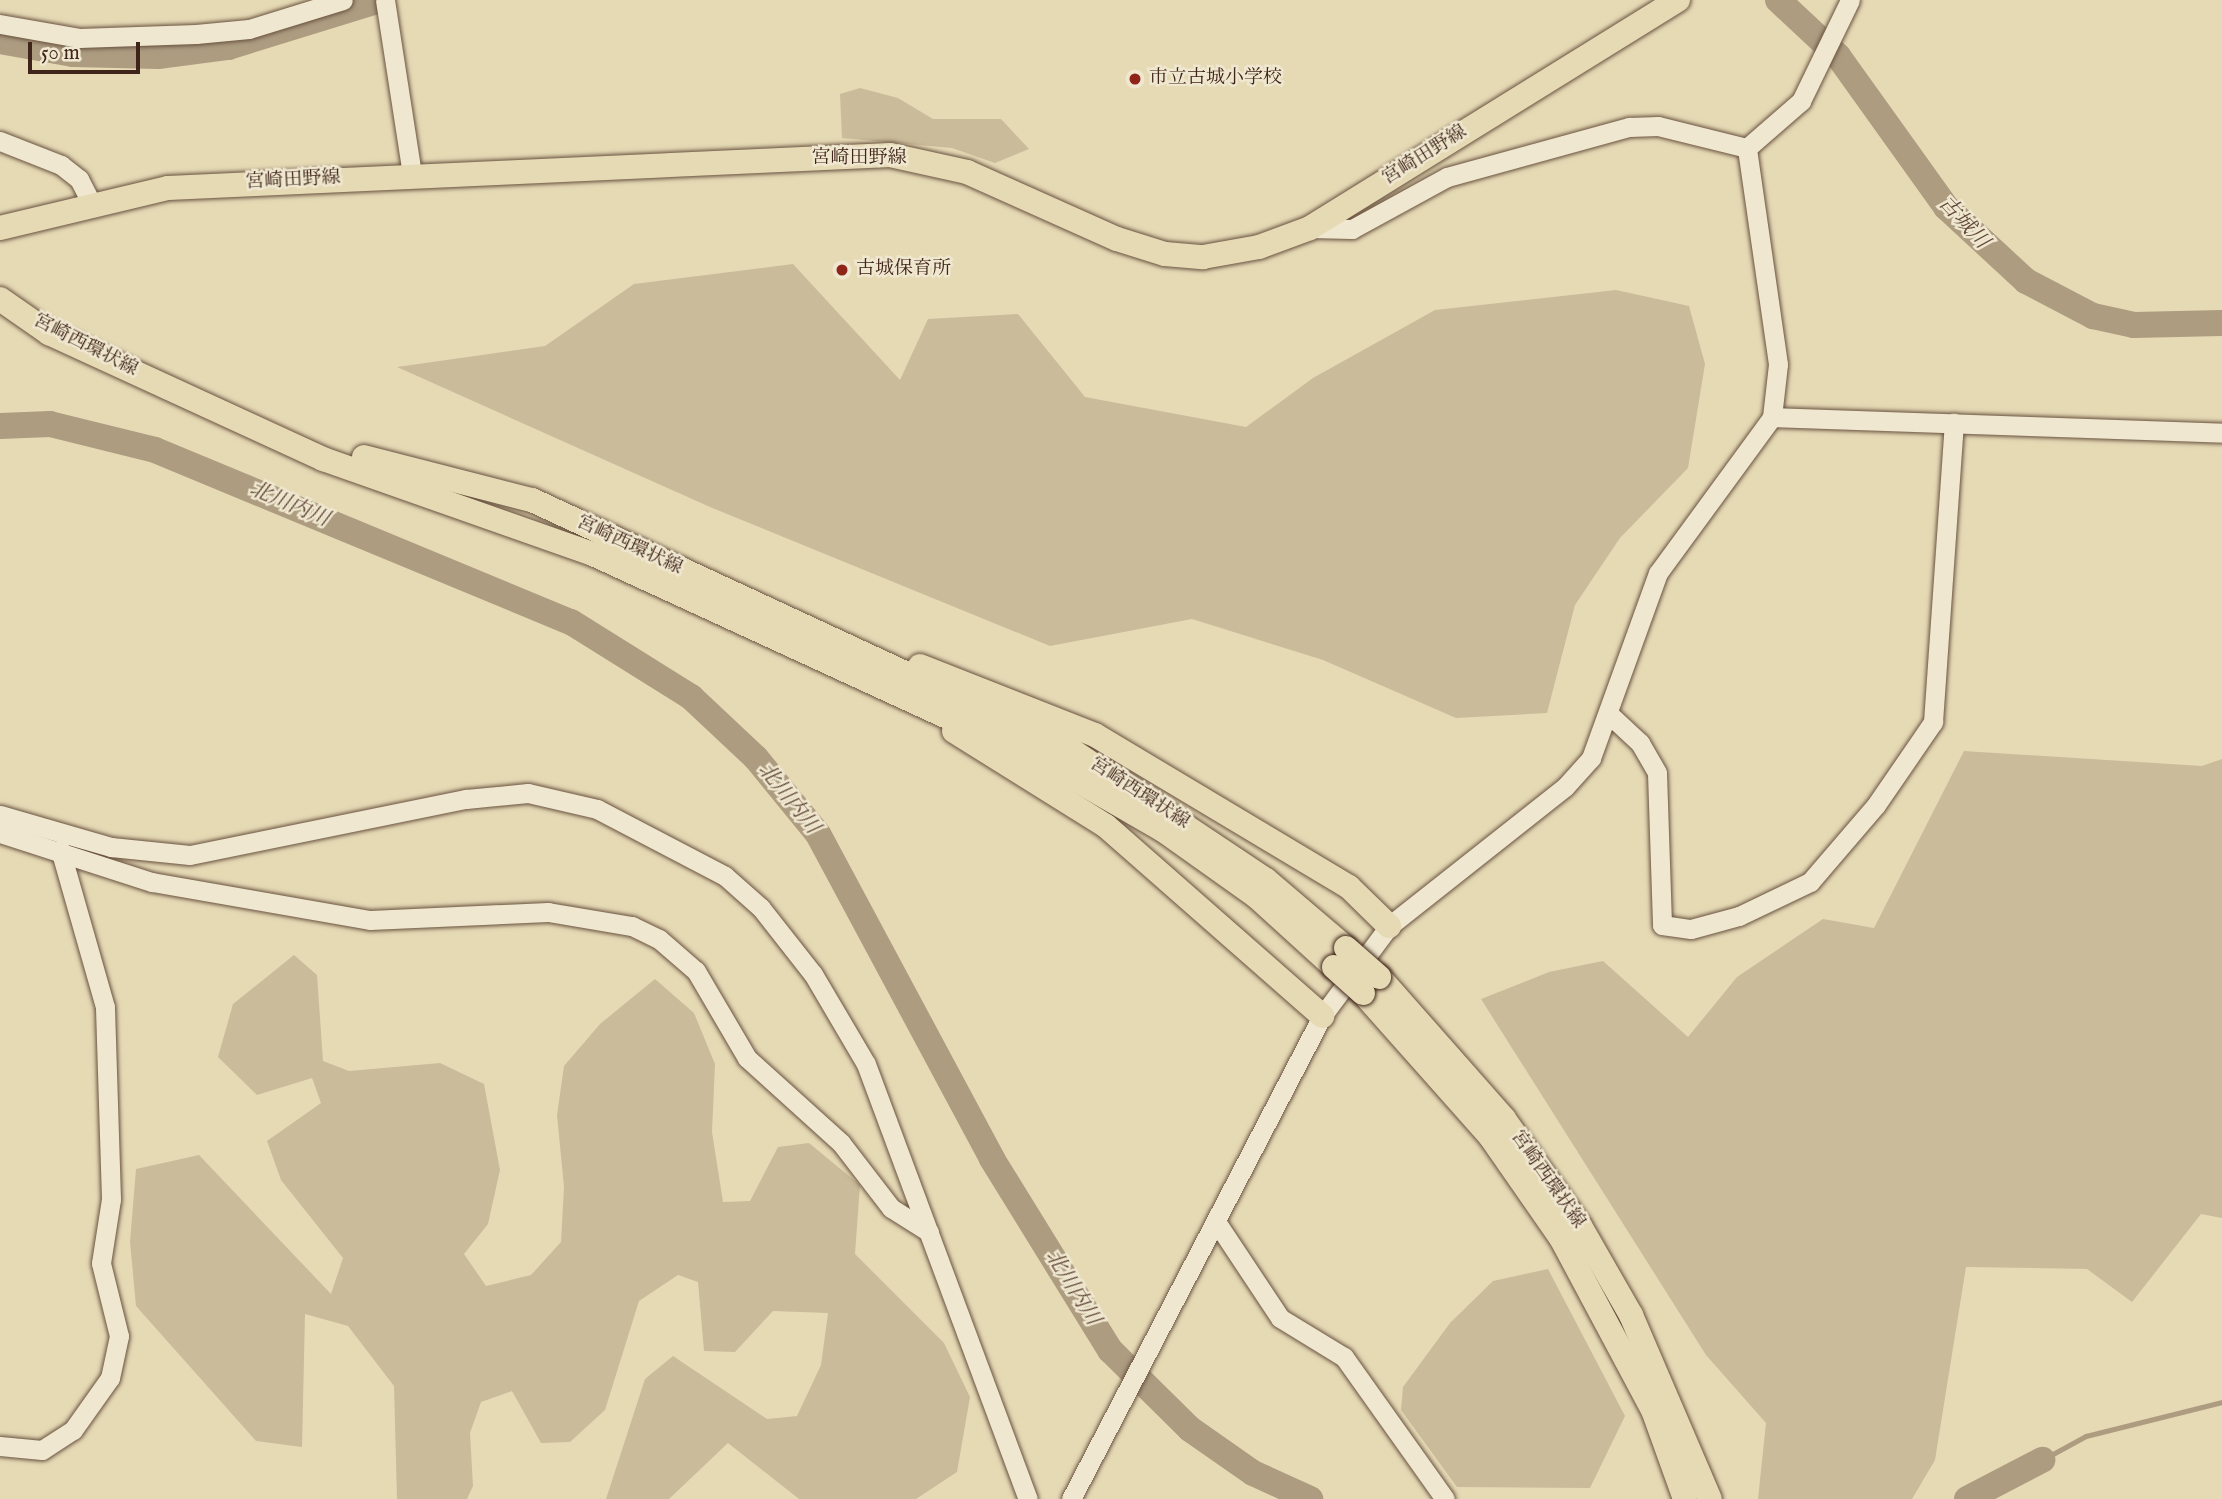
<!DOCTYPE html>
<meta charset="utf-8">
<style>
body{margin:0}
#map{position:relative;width:2222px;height:1499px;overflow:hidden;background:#e6dab5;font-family:"IM FELL English","Noto Serif JP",serif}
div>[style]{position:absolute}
.green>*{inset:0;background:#cabb9a}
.stream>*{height:4.5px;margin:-2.25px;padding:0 2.25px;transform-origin:2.25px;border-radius:2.25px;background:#ad9c80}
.river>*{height:26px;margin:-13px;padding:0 13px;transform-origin:13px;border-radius:13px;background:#ad9c80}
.roads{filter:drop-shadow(0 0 2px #695240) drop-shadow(0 0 2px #695240)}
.minor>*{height:19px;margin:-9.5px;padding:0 9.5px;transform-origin:9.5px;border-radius:9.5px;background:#efe7cf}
.major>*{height:24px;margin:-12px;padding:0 12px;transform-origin:12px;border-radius:12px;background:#e6dab5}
.bridges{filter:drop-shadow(0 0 2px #3f2419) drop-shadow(0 0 2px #3f2419)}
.major-bridge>*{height:24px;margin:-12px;padding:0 12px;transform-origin:12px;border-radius:12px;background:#e6dab5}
.dots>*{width:19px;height:19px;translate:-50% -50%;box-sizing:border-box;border:4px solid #efe7cf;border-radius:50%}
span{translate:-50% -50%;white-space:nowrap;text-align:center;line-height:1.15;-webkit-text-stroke:5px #efe7cf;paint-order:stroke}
.poi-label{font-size:19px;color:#3f2419}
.left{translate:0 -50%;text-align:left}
.street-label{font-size:19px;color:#3f2419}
.water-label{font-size:21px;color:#604838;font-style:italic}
.scale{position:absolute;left:28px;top:42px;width:112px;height:32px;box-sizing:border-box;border:4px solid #3f2419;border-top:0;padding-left:9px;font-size:21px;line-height:24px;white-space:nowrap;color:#3f2419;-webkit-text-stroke:5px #efe7cf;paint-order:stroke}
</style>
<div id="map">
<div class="green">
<i style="clip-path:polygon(860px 88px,898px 98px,933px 119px,1001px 119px,1029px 149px,995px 163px,952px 148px,842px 138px,840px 94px)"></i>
<i style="clip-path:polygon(793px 264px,900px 380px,928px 319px,1018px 314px,1085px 397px,1246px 427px,1313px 378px,1435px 310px,1616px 290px,1689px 306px,1705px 364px,1688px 468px,1620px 538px,1575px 605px,1547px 713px,1456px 718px,1323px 660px,1192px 619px,1050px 646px,710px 507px,397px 367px,545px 346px,634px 284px)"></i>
<i style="clip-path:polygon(1964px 751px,2202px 766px,2222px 759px,2222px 1218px,2201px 1214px,2132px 1302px,2087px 1269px,1966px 1267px,1935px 1460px,1912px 1499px,1758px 1499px,1766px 1423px,1706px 1355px,1481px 999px,1549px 972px,1603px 961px,1688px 1037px,1737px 977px,1823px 919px,1874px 928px)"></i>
<i style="clip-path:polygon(294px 955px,317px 975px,323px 1061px,349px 1071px,440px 1063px,484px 1084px,500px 1170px,488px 1224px,464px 1254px,486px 1286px,531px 1275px,561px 1242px,564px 1187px,557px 1115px,564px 1066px,600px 1024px,655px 979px,694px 1013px,715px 1064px,712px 1132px,723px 1202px,750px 1201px,778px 1147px,809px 1143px,860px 1185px,855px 1254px,944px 1343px,970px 1397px,957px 1472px,916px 1499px,799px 1499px,728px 1443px,669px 1499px,606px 1499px,645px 1379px,673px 1356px,767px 1419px,797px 1416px,821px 1365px,828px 1313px,773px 1311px,735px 1352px,704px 1351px,698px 1282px,678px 1275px,639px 1301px,605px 1410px,570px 1442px,541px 1443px,512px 1391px,481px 1402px,470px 1433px,473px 1486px,467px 1499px,397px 1499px,394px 1386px,348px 1326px,305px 1314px,302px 1447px,256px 1441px,136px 1306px,130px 1242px,136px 1169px,199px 1155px,331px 1294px,343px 1258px,281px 1180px,267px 1141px,321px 1103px,312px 1078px,257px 1095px,218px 1057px,233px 1004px)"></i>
<i style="clip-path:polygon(1548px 1269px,1625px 1416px,1590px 1488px,1457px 1487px,1401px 1410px,1403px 1387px,1450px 1323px,1493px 1281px)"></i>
</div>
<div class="stream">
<i style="left:2042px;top:1460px;width:50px;rotate:-28.6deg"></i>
<i style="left:2086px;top:1436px;width:140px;rotate:-14deg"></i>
</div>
<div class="river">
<i style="left:1778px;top:0;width:82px;rotate:43deg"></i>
<i style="left:1838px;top:56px;width:186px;rotate:54.4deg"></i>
<i style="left:1946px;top:207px;width:109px;rotate:42.8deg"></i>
<i style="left:2026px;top:281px;width:76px;rotate:27.6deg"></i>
<i style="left:2093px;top:316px;width:42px;rotate:12.4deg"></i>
<i style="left:2134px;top:325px;width:88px;rotate:-1.3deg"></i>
<i style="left:0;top:41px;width:74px;rotate:10.1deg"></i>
<i style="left:73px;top:54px;width:85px;rotate:1.3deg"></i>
<i style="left:158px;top:56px;width:71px;rotate:-7.3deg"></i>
<i style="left:228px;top:47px;width:159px;rotate:-17.2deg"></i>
<i style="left:0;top:426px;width:50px;rotate:-2.3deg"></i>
<i style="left:50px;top:424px;width:108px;rotate:13.9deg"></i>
<i style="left:155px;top:450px;width:450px;rotate:22.5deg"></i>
<i style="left:571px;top:622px;width:142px;rotate:32deg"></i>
<i style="left:691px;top:697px;width:89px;rotate:43.2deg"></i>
<i style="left:756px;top:758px;width:98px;rotate:50.8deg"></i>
<i style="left:818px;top:834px;width:369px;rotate:61.8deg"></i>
<i style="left:992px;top:1159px;width:225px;rotate:58.3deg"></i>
<i style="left:1110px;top:1350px;width:112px;rotate:44.6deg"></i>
<i style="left:1190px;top:1429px;width:77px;rotate:34.9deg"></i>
<i style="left:1253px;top:1473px;width:63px;rotate:24.5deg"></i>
<i style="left:1967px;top:1499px;width:85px;rotate:-27.5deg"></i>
</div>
<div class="roads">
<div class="minor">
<i style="left:385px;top:0;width:177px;rotate:81.2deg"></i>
<i style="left:0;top:24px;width:80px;rotate:10deg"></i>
<i style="left:79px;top:38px;width:117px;rotate:-2deg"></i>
<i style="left:196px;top:34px;width:53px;rotate:-5.4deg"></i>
<i style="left:249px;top:29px;width:98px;rotate:-17.1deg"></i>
<i style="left:0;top:141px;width:66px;rotate:21.5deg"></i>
<i style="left:61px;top:165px;width:23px;rotate:38deg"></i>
<i style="left:79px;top:179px;width:27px;rotate:63deg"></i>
<i style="left:1310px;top:228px;width:42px;rotate:1.4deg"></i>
<i style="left:1352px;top:229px;width:108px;rotate:-28.7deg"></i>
<i style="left:1447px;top:177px;width:189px;rotate:-15.4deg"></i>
<i style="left:1629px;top:127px;width:29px;rotate:-2deg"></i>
<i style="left:1658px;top:126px;width:92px;rotate:13.9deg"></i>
<i style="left:1772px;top:417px;width:450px;rotate:2deg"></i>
<i style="left:1611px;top:716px;width:40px;rotate:43deg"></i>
<i style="left:1640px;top:743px;width:34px;rotate:60deg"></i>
<i style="left:1657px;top:773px;width:152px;rotate:88.1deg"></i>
<i style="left:1662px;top:925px;width:29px;rotate:8deg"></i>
<i style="left:1691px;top:929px;width:50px;rotate:-15.2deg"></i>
<i style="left:1739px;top:916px;width:79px;rotate:-25.6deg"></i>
<i style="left:1810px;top:882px;width:101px;rotate:-49.4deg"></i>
<i style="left:1876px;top:805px;width:101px;rotate:-55.5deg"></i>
<i style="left:1933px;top:722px;width:300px;rotate:-86deg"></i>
<i style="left:0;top:815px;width:116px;rotate:16.1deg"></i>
<i style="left:111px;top:847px;width:79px;rotate:5.8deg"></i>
<i style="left:190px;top:855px;width:282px;rotate:-11.5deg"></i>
<i style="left:466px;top:799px;width:62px;rotate:-5.5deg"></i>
<i style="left:528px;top:793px;width:71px;rotate:13.1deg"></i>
<i style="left:597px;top:809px;width:144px;rotate:27.6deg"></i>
<i style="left:725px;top:876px;width:48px;rotate:41.6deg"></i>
<i style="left:761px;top:908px;width:84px;rotate:51.8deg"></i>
<i style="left:813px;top:974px;width:104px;rotate:59.5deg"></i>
<i style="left:866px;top:1064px;width:464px;rotate:69.6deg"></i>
<i style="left:0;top:833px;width:160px;rotate:17.9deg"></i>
<i style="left:152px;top:882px;width:221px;rotate:9.9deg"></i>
<i style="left:370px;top:920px;width:178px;rotate:-2.6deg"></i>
<i style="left:548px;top:912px;width:85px;rotate:9.5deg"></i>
<i style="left:632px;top:926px;width:30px;rotate:26deg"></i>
<i style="left:659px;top:939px;width:49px;rotate:40.9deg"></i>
<i style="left:696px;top:971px;width:101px;rotate:59.6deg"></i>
<i style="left:747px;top:1058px;width:127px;rotate:42.1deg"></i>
<i style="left:841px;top:1143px;width:82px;rotate:52.4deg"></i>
<i style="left:891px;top:1208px;width:45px;rotate:32.3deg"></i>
<i style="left:1217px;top:1223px;width:114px;rotate:56.4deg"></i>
<i style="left:1280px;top:1318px;width:75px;rotate:31.4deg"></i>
<i style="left:1344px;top:1357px;width:174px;rotate:54.6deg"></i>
<i style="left:0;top:1446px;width:42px;rotate:5.4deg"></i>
<i style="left:42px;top:1450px;width:37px;rotate:-33deg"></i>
<i style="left:73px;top:1430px;width:64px;rotate:-54.6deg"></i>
<i style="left:110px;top:1378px;width:43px;rotate:-77.9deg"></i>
<i style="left:119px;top:1336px;width:75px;rotate:-103.9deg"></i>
<i style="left:101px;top:1263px;width:65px;rotate:-81.1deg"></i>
<i style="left:111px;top:1199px;width:192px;rotate:-91.8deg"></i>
<i style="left:105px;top:1007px;width:164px;rotate:-105.9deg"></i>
<i style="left:1071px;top:1499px;width:544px;rotate:-62.54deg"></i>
<i style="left:1322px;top:1016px;width:112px;rotate:-53.3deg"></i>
<i style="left:1389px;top:926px;width:224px;rotate:-38.3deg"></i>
<i style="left:1565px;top:787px;width:39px;rotate:-48deg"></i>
<i style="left:1591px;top:758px;width:197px;rotate:-70.1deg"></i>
<i style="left:1658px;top:573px;width:193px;rotate:-53.8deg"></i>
<i style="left:1772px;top:417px;width:53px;rotate:-83.5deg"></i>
<i style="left:1778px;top:364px;width:218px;rotate:-98.2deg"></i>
<i style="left:1747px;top:148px;width:72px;rotate:-41deg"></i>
<i style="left:1801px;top:101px;width:112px;rotate:-64.1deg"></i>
</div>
<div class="major">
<i style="left:0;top:228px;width:173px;rotate:-13.4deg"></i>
<i style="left:168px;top:188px;width:723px;rotate:-2.62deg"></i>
<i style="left:890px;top:155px;width:79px;rotate:12.4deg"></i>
<i style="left:967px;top:172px;width:164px;rotate:24.1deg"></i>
<i style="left:1117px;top:239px;width:50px;rotate:17.4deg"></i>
<i style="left:1165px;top:254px;width:38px;rotate:5deg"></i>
<i style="left:1203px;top:257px;width:57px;rotate:-10.1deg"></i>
<i style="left:1259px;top:247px;width:54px;rotate:-20.4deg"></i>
<i style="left:1310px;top:228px;width:433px;rotate:-31.8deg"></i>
<i style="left:0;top:299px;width:60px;rotate:34.8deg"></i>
<i style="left:49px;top:333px;width:302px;rotate:24.7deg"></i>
<i style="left:323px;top:459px;width:286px;rotate:19.4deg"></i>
<i style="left:593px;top:554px;width:500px;rotate:24.7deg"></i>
<i style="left:1047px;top:763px;width:134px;rotate:30deg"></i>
<i style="left:1163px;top:830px;width:114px;rotate:35.4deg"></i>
<i style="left:1256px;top:896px;width:105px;rotate:42.3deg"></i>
<i style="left:364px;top:457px;width:173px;rotate:14.4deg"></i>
<i style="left:532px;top:500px;width:594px;rotate:24.88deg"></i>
<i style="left:1071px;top:750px;width:234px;rotate:33.7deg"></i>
<i style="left:1266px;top:880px;width:105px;rotate:40.4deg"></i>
<i style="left:920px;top:666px;width:188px;rotate:21.5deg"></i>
<i style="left:1095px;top:735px;width:296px;rotate:30.9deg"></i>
<i style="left:1349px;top:887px;width:56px;rotate:44.3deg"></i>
<i style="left:954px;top:731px;width:179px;rotate:32deg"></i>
<i style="left:1106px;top:826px;width:288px;rotate:41.3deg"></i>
<i style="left:1379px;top:977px;width:189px;rotate:48.6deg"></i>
<i style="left:1504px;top:1119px;width:131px;rotate:54.6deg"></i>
<i style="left:1580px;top:1226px;width:103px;rotate:60.2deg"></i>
<i style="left:1631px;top:1315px;width:200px;rotate:66.8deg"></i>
<i style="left:1363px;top:993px;width:191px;rotate:48.4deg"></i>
<i style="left:1490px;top:1136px;width:124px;rotate:55.2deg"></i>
<i style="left:1561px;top:1238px;width:195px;rotate:61.9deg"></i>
<i style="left:1653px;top:1410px;width:95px;rotate:70.2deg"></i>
</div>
</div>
<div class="bridges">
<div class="major-bridge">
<i style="left:1346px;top:948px;width:44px;rotate:41.3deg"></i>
<i style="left:1334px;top:967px;width:39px;rotate:42deg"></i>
</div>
</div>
<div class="dots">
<i style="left:1135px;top:79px;background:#8f2418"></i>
<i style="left:842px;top:270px;background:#8f2418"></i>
</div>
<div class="poi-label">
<span class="left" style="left:1149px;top:79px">市立古城小学校</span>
<span class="left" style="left:856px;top:270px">古城保育所</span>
</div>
<div class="street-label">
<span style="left:1425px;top:156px;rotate:-32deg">宮崎田野線</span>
<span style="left:859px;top:159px">宮崎田野線</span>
<span style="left:293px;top:181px;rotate:-3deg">宮崎田野線</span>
<span style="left:85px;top:346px;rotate:27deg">宮崎西環状線</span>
<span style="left:629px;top:546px;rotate:25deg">宮崎西環状線</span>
<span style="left:1139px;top:794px;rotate:33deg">宮崎西環状線</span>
<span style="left:1547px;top:1180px;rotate:55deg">宮崎西環状線</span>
</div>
<div class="water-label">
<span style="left:1963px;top:223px;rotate:47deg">古城川</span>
<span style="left:289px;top:505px;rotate:23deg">北川内川</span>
<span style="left:788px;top:799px;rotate:51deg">北川内川</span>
<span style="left:1072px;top:1288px;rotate:58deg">北川内川</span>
</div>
<div class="scale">50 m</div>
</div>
